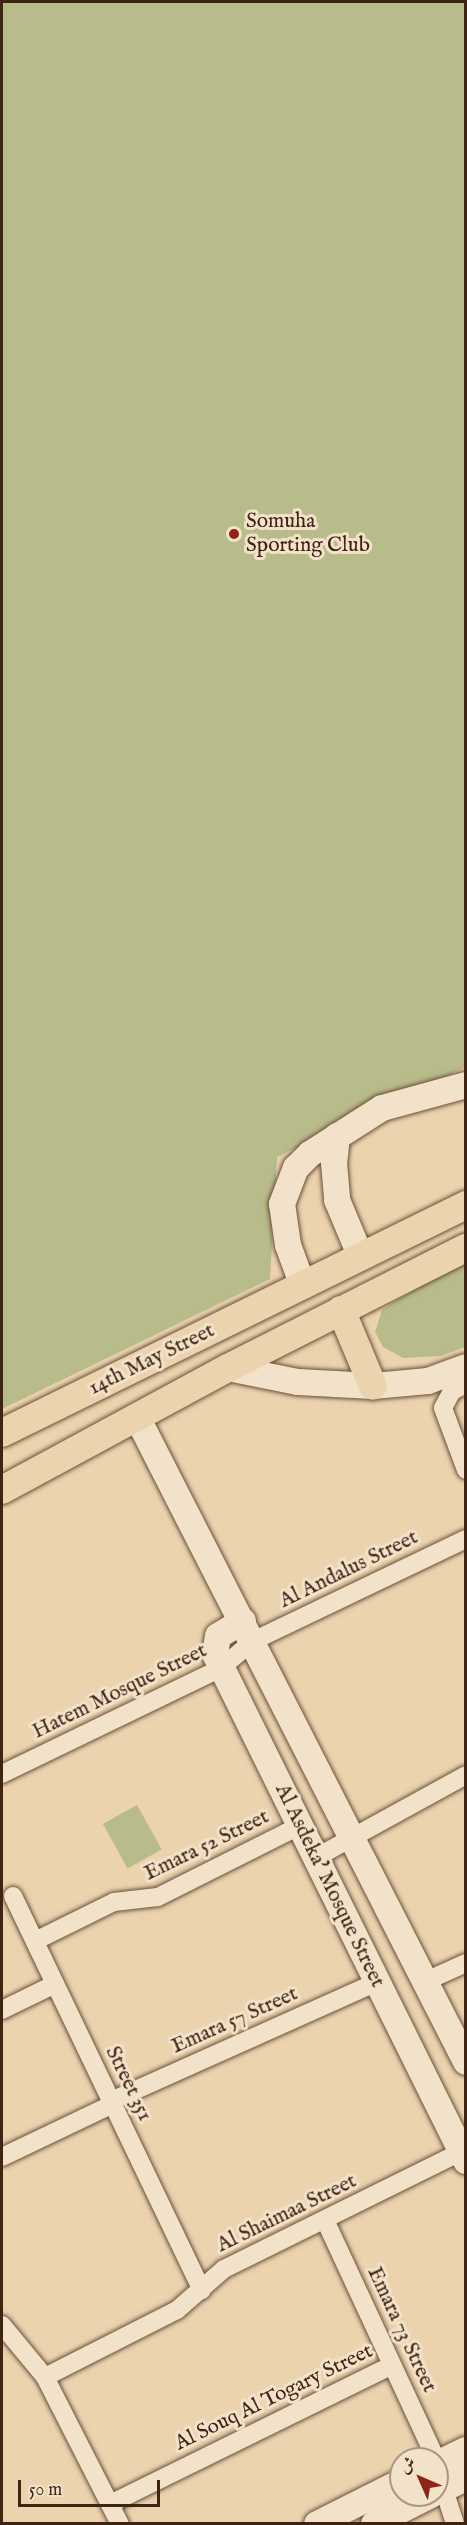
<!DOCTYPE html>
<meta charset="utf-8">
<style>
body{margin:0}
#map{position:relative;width:467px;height:2525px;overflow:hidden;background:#ebd3ae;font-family:"IM FELL English",Amiri,serif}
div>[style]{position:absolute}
.green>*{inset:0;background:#b8bc8a;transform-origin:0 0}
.roads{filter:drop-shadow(0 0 2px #6b503a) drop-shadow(0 0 2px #6b503a)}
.street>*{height:18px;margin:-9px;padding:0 9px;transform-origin:9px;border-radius:9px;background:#f2e2ca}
.secondary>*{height:26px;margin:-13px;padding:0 13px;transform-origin:13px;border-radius:13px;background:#f2e2ca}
.primary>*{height:28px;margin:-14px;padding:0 14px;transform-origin:14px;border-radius:14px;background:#ebd3ae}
.dots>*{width:16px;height:16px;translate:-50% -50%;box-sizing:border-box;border:3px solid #f2e2ca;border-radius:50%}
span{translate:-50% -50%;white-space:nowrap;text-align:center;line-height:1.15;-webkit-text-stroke:6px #f2e2ca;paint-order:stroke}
.poi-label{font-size:21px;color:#402413}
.left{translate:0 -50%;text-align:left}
.street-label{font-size:21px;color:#402413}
.frame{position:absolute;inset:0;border:3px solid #402413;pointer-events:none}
.north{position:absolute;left:389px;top:2447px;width:60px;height:60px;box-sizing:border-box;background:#f2e2ca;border:2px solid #ab9681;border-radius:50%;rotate:315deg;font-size:16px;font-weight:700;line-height:24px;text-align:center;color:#402413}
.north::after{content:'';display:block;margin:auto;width:21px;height:27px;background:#8f2418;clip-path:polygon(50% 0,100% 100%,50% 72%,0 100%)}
.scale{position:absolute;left:18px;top:2480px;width:142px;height:27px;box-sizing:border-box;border:3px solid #402413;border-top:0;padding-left:8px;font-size:18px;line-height:21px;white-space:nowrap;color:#402413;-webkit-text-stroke:4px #f2e2ca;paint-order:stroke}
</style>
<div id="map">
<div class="green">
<i style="clip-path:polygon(2px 2px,465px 2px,465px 1067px,277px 1157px,270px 1279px,2px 1409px)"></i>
<i style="clip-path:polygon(465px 1264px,465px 1347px,441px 1356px,403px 1358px,383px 1347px,375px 1332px,382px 1310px,434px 1277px)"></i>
<i style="left:137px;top:1805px;width:51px;height:39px;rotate:61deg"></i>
</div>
<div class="roads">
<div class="street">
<i style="left:466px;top:1384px;width:16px;rotate:153deg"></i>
<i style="left:452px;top:1391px;width:19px;rotate:118deg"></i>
<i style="left:443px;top:1408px;width:66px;rotate:69.6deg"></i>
<i style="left:2px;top:1774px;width:243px;rotate:-25.8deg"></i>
<i style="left:221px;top:1668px;width:42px;rotate:-40.2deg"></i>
<i style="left:253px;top:1641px;width:236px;rotate:-25.6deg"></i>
<i style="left:315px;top:1858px;width:172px;rotate:-28.8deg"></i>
<i style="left:13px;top:1896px;width:437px;rotate:64.4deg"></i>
<i style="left:35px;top:1941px;width:88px;rotate:-26.3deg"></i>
<i style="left:114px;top:1902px;width:44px;rotate:-6.5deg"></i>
<i style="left:158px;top:1897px;width:158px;rotate:-26.7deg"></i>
<i style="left:426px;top:1981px;width:44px;rotate:-24.2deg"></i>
<i style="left:2px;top:2010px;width:59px;rotate:-26.1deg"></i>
<i style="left:111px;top:2101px;width:291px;rotate:-24.1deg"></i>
<i style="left:2px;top:2157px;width:123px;rotate:-25.5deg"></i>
<i style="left:325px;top:2220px;width:264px;rotate:65.1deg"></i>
<i style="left:2px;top:2325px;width:67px;rotate:50.4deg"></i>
<i style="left:45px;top:2377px;width:165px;rotate:63deg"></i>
<i style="left:45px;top:2377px;width:148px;rotate:-26.9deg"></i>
<i style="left:177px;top:2310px;width:62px;rotate:-41.1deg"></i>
<i style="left:224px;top:2269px;width:264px;rotate:-26.3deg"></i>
<i style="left:441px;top:2480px;width:46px;rotate:72.3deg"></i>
<i style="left:110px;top:2504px;width:314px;rotate:-26.2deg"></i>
</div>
<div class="secondary">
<i style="left:337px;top:1136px;width:27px;rotate:96deg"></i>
<i style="left:334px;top:1163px;width:37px;rotate:85deg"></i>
<i style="left:337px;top:1200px;width:60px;rotate:67.3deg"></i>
<i style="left:303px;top:1286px;width:44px;rotate:-110.1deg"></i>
<i style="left:288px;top:1245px;width:41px;rotate:-98.3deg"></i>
<i style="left:282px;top:1204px;width:39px;rotate:-69deg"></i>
<i style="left:296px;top:1168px;width:20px;rotate:-45deg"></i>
<i style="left:310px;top:1154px;width:85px;rotate:-32.6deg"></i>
<i style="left:382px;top:1108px;width:87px;rotate:-15.3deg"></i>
<i style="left:228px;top:1368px;width:71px;rotate:11.3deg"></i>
<i style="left:298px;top:1382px;width:75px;rotate:3.1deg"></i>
<i style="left:373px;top:1386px;width:55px;rotate:-5.2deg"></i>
<i style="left:428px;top:1381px;width:40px;rotate:-20.2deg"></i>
<i style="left:137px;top:1417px;width:724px;rotate:62.97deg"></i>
<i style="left:243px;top:1621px;width:29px;rotate:149deg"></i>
<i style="left:218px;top:1636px;width:18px;rotate:99deg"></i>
<i style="left:215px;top:1654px;width:566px;rotate:63.66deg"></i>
<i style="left:437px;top:2464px;width:32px;rotate:-26deg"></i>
<i style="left:437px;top:2492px;width:32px;rotate:-26deg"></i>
<i style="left:317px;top:2524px;width:94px;rotate:-26.6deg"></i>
<i style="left:374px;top:2524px;width:64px;rotate:-27deg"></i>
</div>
<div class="primary">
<i style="left:341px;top:1310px;width:82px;rotate:67.2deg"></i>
<i style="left:2px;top:1433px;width:517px;rotate:-26.17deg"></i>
<i style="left:2px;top:1490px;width:257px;rotate:-28.4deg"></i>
<i style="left:228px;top:1368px;width:267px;rotate:-26.8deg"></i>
</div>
</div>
<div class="dots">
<i style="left:234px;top:534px;background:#8f2418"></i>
</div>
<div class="poi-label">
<span class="left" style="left:246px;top:534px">Somuha<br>Sporting Club</span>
</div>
<div class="street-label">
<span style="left:152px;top:1360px;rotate:-26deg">14th May Street</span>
<span style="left:349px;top:1570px;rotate:-26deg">Al Andalus Street</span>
<span style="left:120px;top:1692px;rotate:-26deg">Hatem Mosque Street</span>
<span style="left:207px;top:1846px;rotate:-26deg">Emara 52 Street</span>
<span style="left:329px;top:1886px;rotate:64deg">Al Asdeka' Mosque Street</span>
<span style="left:235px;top:2021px;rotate:-24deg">Emara 57 Street</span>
<span style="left:128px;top:2084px;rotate:64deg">Street 351</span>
<span style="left:287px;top:2214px;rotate:-26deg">Al Shaimaa Street</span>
<span style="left:401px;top:2330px;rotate:65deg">Emara 73 Street</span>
<span style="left:274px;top:2398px;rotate:-26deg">Al Souq Al Togary Street</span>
</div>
<div class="frame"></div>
<div class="north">ش</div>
<div class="scale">50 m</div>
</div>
